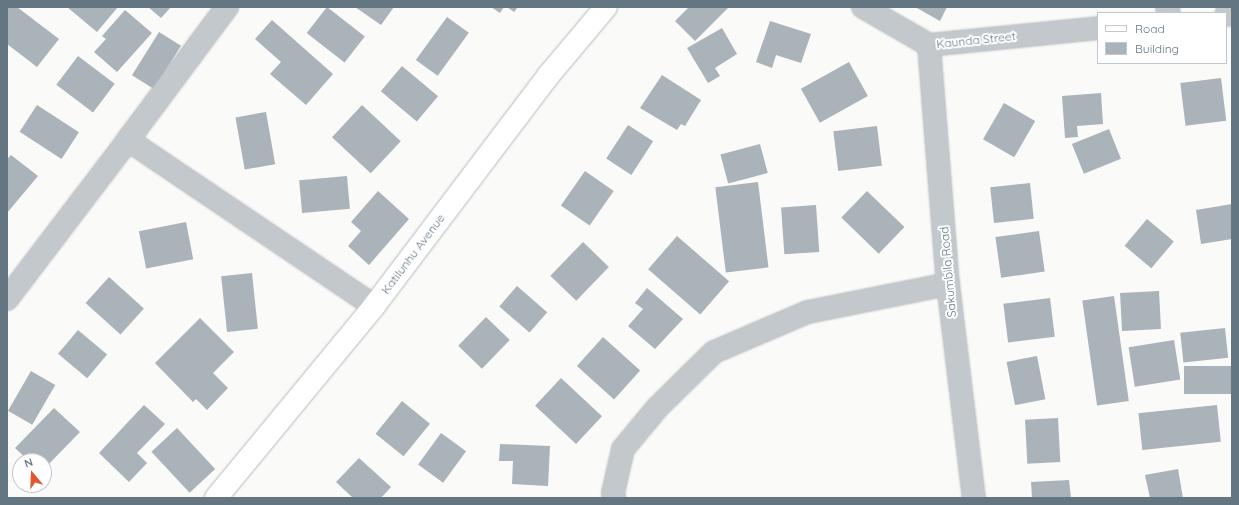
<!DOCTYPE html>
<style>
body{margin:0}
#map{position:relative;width:1239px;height:505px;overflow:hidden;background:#fafaf8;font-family:Quicksand,sans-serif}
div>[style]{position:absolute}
.building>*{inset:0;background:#aab3b9;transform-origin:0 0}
.roads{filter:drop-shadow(0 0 1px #b5babe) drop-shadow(0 0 1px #b5babe)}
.minor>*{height:22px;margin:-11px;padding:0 11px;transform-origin:11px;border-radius:11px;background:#c3c8cc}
.major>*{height:22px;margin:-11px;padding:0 11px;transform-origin:11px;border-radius:11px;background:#fff}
span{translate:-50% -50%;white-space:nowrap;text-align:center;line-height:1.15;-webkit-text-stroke:4px #fff;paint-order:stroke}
.street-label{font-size:12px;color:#657683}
.frame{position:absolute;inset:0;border:8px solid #657683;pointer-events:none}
.legend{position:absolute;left:1097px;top:12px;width:130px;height:52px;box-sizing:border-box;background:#fff;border:1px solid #c1c8cd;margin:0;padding:5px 7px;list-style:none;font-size:12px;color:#657683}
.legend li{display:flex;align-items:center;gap:8px;height:20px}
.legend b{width:20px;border:1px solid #c1c8cd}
.north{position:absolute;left:12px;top:453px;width:40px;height:40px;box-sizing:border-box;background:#fff;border:1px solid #c1c8cd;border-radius:50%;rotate:341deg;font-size:11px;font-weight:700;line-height:16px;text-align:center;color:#657683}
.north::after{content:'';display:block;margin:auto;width:14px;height:18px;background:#e4572e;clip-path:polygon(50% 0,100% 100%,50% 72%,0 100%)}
</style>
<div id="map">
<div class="building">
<i style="clip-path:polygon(7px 7px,17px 7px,59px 39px,37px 67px,7px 44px)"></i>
<i style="clip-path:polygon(67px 7px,118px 7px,97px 32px)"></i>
<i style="clip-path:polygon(148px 7px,171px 7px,161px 18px)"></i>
<i style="left:327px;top:7px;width:48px;height:33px;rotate:38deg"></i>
<i style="clip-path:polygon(355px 7px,394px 7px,381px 25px)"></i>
<i style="clip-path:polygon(491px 7px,504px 7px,500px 13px)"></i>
<i style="clip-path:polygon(507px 7px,518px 7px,514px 12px)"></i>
<i style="clip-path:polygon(689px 7px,729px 7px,695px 41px,675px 21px)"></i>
<i style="clip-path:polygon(915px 7px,947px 7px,940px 21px)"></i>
<i style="clip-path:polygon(125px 10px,152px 33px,117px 72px,94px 52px,106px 39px,102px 36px)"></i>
<i style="left:447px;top:17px;width:27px;height:53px;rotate:36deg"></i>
<i style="clip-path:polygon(272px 20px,333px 74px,306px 105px,270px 74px,281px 62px,255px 39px)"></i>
<i style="clip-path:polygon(770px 21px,811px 34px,801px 63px,776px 55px,772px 68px,756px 62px)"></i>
<i style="clip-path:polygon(722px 28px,737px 54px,715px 68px,720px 76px,708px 83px,687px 48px)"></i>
<i style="left:159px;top:32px;width:26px;height:51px;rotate:32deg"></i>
<i style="left:78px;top:56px;width:46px;height:36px;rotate:37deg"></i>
<i style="left:849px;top:62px;width:39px;height:55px;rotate:61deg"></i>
<i style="left:402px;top:66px;width:47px;height:33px;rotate:40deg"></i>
<i style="clip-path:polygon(662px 75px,701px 100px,685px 126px,681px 124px,677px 130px,640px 108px)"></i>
<i style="left:1221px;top:78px;width:43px;height:41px;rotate:83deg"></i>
<i style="clip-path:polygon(1101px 93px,1103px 124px,1077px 126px,1078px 137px,1065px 138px,1062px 96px)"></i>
<i style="left:1004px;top:103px;width:36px;height:42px;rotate:30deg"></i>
<i style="left:37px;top:105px;width:50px;height:32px;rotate:33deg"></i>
<i style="left:362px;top:105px;width:53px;height:44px;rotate:43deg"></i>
<i style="left:266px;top:112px;width:53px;height:31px;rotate:80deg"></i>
<i style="left:628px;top:125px;width:30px;height:40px;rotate:33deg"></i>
<i style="left:877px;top:126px;width:40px;height:44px;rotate:83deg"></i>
<i style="left:1109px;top:129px;width:32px;height:40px;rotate:68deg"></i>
<i style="left:760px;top:144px;width:30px;height:41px;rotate:75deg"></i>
<i style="clip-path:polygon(11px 155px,38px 176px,7px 213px,7px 159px)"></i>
<i style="left:585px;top:171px;width:35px;height:42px;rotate:35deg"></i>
<i style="left:347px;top:176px;width:33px;height:48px;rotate:85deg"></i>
<i style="left:758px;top:182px;width:86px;height:43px;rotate:83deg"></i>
<i style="left:1030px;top:183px;width:36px;height:40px;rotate:84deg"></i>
<i style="clip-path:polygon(378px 191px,409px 219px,369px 265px,348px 246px,361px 231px,351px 222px)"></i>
<i style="left:867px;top:191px;width:52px;height:37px;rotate:44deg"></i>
<i style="clip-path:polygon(1232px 204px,1232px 239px,1201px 244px,1196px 210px)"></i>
<i style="left:816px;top:205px;width:47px;height:35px;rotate:86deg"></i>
<i style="left:1147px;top:219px;width:35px;height:35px;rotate:40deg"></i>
<i style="left:186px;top:222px;width:38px;height:48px;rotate:79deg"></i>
<i style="left:1039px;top:231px;width:41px;height:44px;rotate:82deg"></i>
<i style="left:677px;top:236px;width:69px;height:44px;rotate:41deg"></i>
<i style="left:583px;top:242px;width:36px;height:47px;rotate:44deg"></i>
<i style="left:252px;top:273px;width:56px;height:31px;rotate:84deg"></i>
<i style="left:109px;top:277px;width:47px;height:35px;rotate:42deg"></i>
<i style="left:517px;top:286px;width:40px;height:27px;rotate:41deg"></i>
<i style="clip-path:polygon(647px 288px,683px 319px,655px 349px,628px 326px,643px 309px,635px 303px)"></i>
<i style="left:1159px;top:291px;width:38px;height:39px;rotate:87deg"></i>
<i style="left:1114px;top:296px;width:106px;height:32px;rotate:82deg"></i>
<i style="left:1050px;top:298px;width:39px;height:47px;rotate:83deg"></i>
<i style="left:486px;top:317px;width:33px;height:40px;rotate:44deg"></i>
<i style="clip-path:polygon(200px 318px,234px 352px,213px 373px,228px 388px,207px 410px,196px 399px,193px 402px,155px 363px)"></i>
<i style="left:1225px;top:328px;width:30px;height:45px;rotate:84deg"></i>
<i style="left:78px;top:330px;width:38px;height:31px;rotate:40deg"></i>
<i style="left:603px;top:337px;width:50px;height:39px;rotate:42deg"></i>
<i style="left:1174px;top:340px;width:40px;height:46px;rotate:81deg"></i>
<i style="left:1037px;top:356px;width:44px;height:31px;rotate:79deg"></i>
<i style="left:1232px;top:366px;width:28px;height:48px;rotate:90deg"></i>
<i style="left:31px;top:371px;width:28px;height:46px;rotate:30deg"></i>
<i style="left:561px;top:378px;width:56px;height:38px;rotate:43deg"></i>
<i style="left:402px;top:401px;width:36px;height:42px;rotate:39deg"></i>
<i style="clip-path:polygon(144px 405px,165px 424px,137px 453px,147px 463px,129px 482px,99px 453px)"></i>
<i style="left:1217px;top:405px;width:37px;height:79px;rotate:84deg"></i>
<i style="clip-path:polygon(54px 408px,80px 432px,44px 469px,44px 461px,29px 461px,15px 448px)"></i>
<i style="left:1058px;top:418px;width:44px;height:33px;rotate:87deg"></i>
<i style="left:177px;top:428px;width:56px;height:35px;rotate:47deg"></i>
<i style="left:441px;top:433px;width:31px;height:39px;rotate:36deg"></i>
<i style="clip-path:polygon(500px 444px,550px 446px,548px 486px,512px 484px,513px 461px,499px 461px)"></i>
<i style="clip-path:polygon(359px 458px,391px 487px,381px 498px,353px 498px,336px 482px)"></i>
<i style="clip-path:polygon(1178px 469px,1183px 498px,1150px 498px,1145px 475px)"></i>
<i style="clip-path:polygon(1069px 480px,1071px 498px,1032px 498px,1031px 482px)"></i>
</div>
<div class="roads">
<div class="minor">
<i style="left:227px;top:7px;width:166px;rotate:126.7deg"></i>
<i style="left:128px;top:140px;width:297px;rotate:34deg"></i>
<i style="left:863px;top:7px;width:76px;rotate:29.9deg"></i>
<i style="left:929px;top:45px;width:170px;rotate:-5.7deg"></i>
<i style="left:1167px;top:7px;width:6px;rotate:72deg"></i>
<i style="left:1226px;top:15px;width:6px;rotate:-9deg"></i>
<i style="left:929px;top:45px;width:240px;rotate:85.5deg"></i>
<i style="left:948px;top:284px;width:216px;rotate:83.1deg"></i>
<i style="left:7px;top:299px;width:200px;rotate:-52.7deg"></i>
<i style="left:614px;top:498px;width:5px;rotate:-101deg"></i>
<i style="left:613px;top:493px;width:45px;rotate:-77.2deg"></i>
<i style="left:623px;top:449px;width:53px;rotate:-50.3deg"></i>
<i style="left:657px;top:408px;width:80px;rotate:-44.5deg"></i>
<i style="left:714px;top:352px;width:102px;rotate:-23.1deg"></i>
<i style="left:808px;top:312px;width:143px;rotate:-11.3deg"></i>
</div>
<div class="major">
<i style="left:216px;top:498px;width:249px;rotate:-50.5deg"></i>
<i style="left:374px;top:306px;width:288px;rotate:-52.9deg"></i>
<i style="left:548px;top:76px;width:90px;rotate:-50deg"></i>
</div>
</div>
<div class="street-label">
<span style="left:976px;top:40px;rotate:-6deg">Kaunda Street</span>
<span style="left:413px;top:254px;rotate:-53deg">Katilunhu Avenue</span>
<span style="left:948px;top:272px;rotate:-95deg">Sakumbila Road</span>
</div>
<div class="frame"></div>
<ul class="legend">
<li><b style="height:5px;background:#fff"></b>Road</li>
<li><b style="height:11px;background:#aab3b9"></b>Building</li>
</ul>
<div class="north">N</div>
</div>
